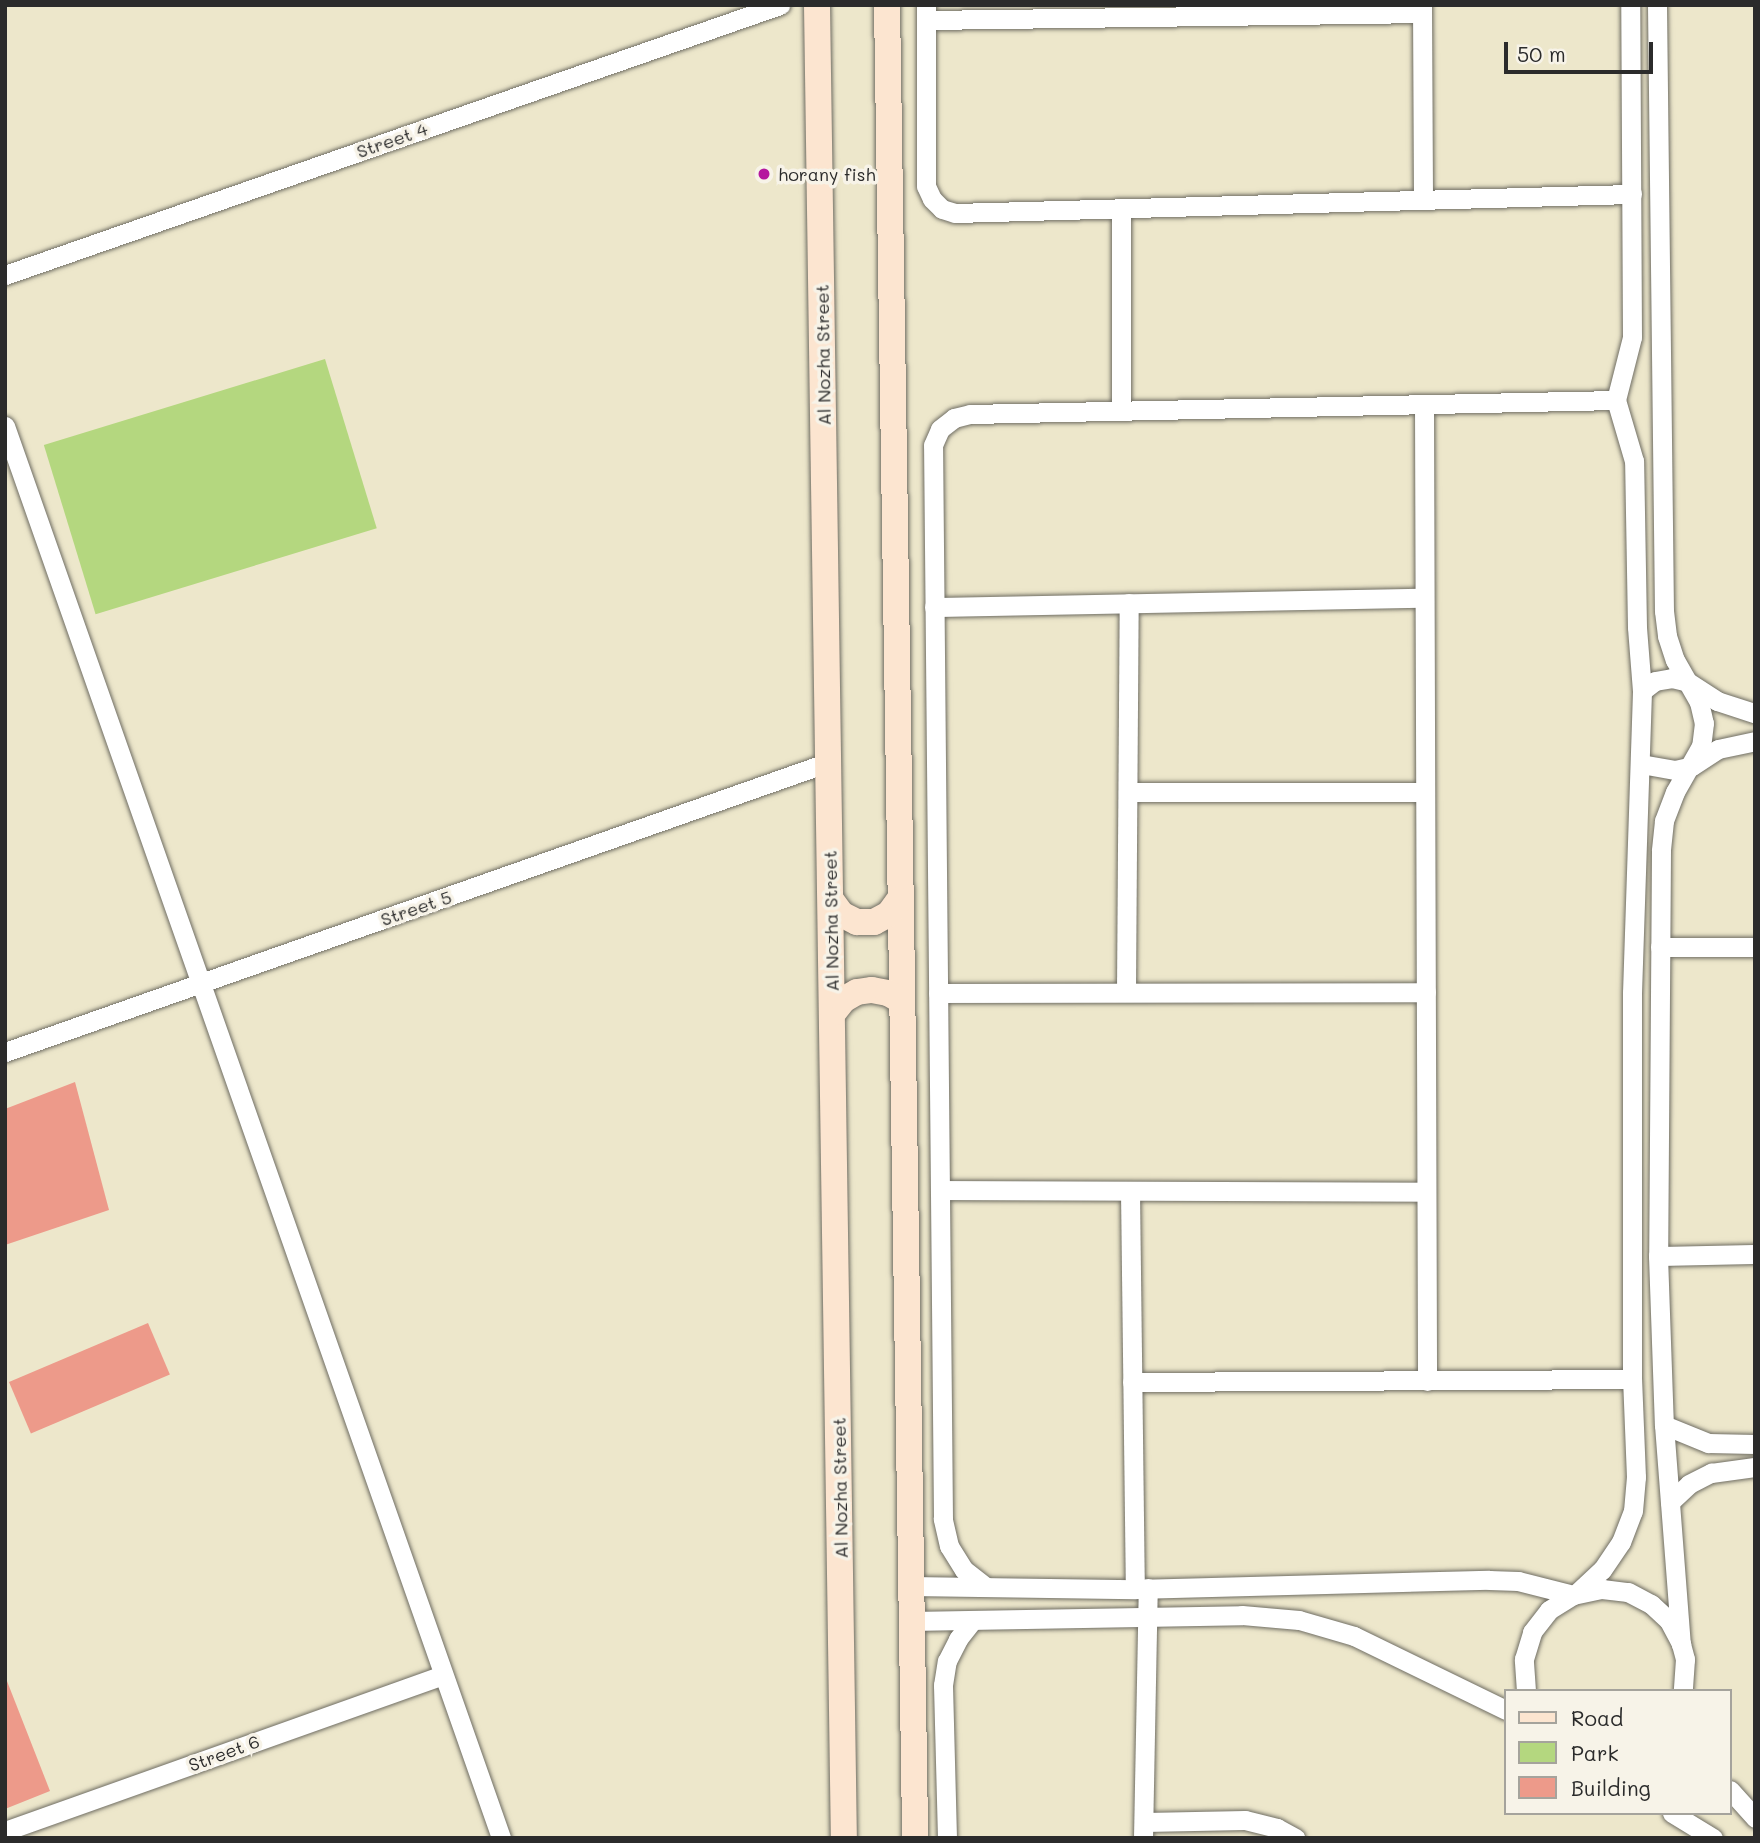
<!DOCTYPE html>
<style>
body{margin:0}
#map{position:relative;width:1760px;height:1843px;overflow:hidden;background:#ede7cb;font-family:Mali,sans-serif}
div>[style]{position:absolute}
.green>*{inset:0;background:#b4d77f;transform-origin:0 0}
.building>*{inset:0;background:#ed9a8a;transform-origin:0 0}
.roads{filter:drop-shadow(0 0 2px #6f6d63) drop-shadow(0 0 2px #6f6d63)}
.minor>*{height:19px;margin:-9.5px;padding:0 9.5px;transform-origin:9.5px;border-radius:9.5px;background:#fff}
.secondary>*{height:26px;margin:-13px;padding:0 13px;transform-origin:13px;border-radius:13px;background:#fce5d0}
.dots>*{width:19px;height:19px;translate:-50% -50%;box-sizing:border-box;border:4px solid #f7f3e8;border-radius:50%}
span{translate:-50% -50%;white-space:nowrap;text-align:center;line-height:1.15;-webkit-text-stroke:7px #f7f3e8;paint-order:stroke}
.street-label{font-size:18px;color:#2b2b2b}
.poi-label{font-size:18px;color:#2b2b2b}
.left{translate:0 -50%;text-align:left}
.frame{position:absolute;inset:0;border:7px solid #2b2b2b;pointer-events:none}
.legend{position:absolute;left:1504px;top:1689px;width:228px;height:126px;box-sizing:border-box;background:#f7f3e8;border:2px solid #a5a39c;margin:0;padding:9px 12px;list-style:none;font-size:21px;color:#2b2b2b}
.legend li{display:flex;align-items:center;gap:14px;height:35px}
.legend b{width:35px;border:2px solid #a5a39c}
.scale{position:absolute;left:1504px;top:42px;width:149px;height:32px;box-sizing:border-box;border:4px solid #2b2b2b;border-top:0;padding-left:9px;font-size:21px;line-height:24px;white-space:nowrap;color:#2b2b2b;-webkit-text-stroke:5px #f7f3e8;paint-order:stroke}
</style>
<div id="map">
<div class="green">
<i style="left:325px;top:359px;width:177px;height:294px;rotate:73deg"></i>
</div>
<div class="building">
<i style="clip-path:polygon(75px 1082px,109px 1210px,5px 1245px,5px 1109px)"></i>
<i style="left:148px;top:1323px;width:56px;height:151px;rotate:67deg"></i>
<i style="clip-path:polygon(5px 1676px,50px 1791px,5px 1809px)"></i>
</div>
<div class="roads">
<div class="minor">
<i style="left:926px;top:5px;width:181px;rotate:90deg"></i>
<i style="left:926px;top:186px;width:14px;rotate:65deg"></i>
<i style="left:932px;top:199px;width:14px;rotate:45deg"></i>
<i style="left:942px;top:209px;width:14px;rotate:17deg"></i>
<i style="left:955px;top:213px;width:677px;rotate:-1.61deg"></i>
<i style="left:1422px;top:5px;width:195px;rotate:89.7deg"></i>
<i style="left:1657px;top:5px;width:606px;rotate:89.34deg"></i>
<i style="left:1664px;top:611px;width:25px;rotate:83deg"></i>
<i style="left:1667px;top:636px;width:25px;rotate:72deg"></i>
<i style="left:1675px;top:660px;width:48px;rotate:60.3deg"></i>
<i style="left:1699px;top:702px;width:22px;rotate:77deg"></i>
<i style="left:1704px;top:723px;width:23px;rotate:97deg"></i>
<i style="left:1701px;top:746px;width:53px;rotate:119.5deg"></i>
<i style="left:1675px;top:792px;width:31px;rotate:111deg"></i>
<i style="left:1664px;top:821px;width:30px;rotate:96deg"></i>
<i style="left:1661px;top:851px;width:405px;rotate:90.4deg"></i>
<i style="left:1658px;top:1256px;width:169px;rotate:88deg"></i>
<i style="left:1664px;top:1425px;width:220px;rotate:85.6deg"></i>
<i style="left:926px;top:20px;width:496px;rotate:-0.8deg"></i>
<i style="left:1121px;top:208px;width:203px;rotate:90deg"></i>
<i style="left:5px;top:275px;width:821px;rotate:-19.21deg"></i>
<i style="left:1424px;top:404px;width:977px;rotate:89.82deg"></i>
<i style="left:5px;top:426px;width:1497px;rotate:70.64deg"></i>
<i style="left:934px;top:607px;width:490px;rotate:-1.1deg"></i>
<i style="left:1642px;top:691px;width:16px;rotate:-38deg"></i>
<i style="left:1655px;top:681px;width:17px;rotate:-10deg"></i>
<i style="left:1672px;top:678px;width:16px;rotate:14deg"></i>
<i style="left:1688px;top:682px;width:35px;rotate:33deg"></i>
<i style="left:1717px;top:701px;width:40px;rotate:18deg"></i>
<i style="left:1641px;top:764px;width:35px;rotate:10deg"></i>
<i style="left:1675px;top:770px;width:17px;rotate:-13deg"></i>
<i style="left:1692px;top:766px;width:31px;rotate:-33deg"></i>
<i style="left:1718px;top:749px;width:38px;rotate:-12deg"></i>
<i style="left:1128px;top:792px;width:297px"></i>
<i style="left:1660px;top:947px;width:95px"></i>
<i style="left:1126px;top:992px;width:389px;rotate:-89.6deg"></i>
<i style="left:938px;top:993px;width:488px;rotate:-0.1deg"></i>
<i style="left:5px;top:1052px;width:870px;rotate:-19.39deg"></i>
<i style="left:941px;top:1190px;width:485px;rotate:0.2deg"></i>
<i style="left:1130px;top:1191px;width:398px;rotate:89.3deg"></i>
<i style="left:1658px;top:1256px;width:97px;rotate:-1.2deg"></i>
<i style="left:1132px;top:1382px;width:500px;rotate:-0.34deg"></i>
<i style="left:1664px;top:1425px;width:48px;rotate:22.2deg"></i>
<i style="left:1708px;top:1443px;width:47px;rotate:1.2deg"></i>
<i style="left:1670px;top:1502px;width:26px;rotate:-43deg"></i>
<i style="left:1689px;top:1484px;width:25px;rotate:-27deg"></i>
<i style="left:1711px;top:1473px;width:44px;rotate:-7.8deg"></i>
<i style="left:910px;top:1586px;width:225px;rotate:0.8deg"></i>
<i style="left:1135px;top:1589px;width:354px;rotate:-1.5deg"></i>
<i style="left:1489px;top:1580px;width:29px;rotate:2deg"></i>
<i style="left:1518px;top:1581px;width:57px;rotate:14.3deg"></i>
<i style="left:986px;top:1587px;width:28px;rotate:-142deg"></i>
<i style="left:964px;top:1570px;width:28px;rotate:-122deg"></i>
<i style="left:949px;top:1546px;width:28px;rotate:-103deg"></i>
<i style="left:943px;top:1519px;width:1074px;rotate:-90.53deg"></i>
<i style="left:933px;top:445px;width:17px;rotate:-66deg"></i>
<i style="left:940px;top:429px;width:18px;rotate:-38deg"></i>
<i style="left:954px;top:418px;width:16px;rotate:-14deg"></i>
<i style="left:970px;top:414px;width:646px;rotate:-1.24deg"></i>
<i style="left:1577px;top:1593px;width:34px;rotate:-43deg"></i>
<i style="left:1602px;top:1570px;width:34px;rotate:-56deg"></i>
<i style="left:1621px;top:1542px;width:33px;rotate:-69deg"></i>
<i style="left:1633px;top:1511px;width:34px;rotate:-85deg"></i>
<i style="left:1636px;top:1477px;width:98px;rotate:-92.3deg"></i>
<i style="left:1632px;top:1379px;width:386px;rotate:-90deg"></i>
<i style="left:1632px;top:993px;width:302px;rotate:-88.1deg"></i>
<i style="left:1642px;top:691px;width:64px;rotate:-94.5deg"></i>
<i style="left:1637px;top:627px;width:166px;rotate:-91deg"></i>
<i style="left:1634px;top:461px;width:64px;rotate:-106.4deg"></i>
<i style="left:1616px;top:400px;width:65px;rotate:-75.7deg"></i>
<i style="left:1632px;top:337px;width:332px;rotate:-90.3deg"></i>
<i style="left:910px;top:1621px;width:332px;rotate:-1deg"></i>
<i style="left:1242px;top:1615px;width:57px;rotate:5deg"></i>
<i style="left:1299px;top:1620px;width:57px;rotate:16.2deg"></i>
<i style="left:1354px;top:1636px;width:169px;rotate:26deg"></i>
<i style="left:1526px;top:1691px;width:32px;rotate:-94deg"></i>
<i style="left:1524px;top:1659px;width:28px;rotate:-73deg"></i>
<i style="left:1532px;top:1632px;width:28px;rotate:-52deg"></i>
<i style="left:1549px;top:1610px;width:28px;rotate:-32deg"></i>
<i style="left:1573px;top:1595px;width:30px;rotate:-12deg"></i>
<i style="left:1602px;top:1589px;width:26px;rotate:7deg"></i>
<i style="left:1628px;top:1592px;width:26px;rotate:28deg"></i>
<i style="left:1651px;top:1604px;width:25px;rotate:43deg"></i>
<i style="left:1669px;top:1621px;width:26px;rotate:62deg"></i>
<i style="left:1681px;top:1644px;width:16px;rotate:75deg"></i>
<i style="left:1685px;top:1659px;width:32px;rotate:94deg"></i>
<i style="left:1730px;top:1790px;width:38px;rotate:48deg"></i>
<i style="left:1672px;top:1813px;width:48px;rotate:31.4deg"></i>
<i style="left:1144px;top:1822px;width:101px;rotate:-1.1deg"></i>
<i style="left:1245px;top:1820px;width:33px;rotate:14deg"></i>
<i style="left:1277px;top:1828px;width:21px;rotate:29deg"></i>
<i style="left:5px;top:1831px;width:465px;rotate:-19.6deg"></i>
<i style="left:947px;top:1838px;width:153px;rotate:-91.5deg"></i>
<i style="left:943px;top:1685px;width:24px;rotate:-81deg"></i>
<i style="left:947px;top:1661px;width:25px;rotate:-63deg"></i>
<i style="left:958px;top:1639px;width:24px;rotate:-52deg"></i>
<i style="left:1143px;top:1838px;width:250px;rotate:-88.9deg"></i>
</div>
<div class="secondary">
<i style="left:817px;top:5px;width:1833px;rotate:89.16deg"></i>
<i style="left:887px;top:5px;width:1833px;rotate:89.12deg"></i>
<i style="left:831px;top:900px;width:17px;rotate:54deg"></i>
<i style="left:841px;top:914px;width:18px;rotate:27deg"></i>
<i style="left:857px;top:922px;width:17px"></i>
<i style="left:874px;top:922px;width:17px;rotate:-28deg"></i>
<i style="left:889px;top:914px;width:17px;rotate:-54deg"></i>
<i style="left:833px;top:1013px;width:16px;rotate:-52deg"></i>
<i style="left:843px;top:1000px;width:16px;rotate:-30deg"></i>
<i style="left:857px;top:992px;width:15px;rotate:-8deg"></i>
<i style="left:872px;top:990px;width:16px;rotate:11deg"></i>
<i style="left:888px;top:993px;width:16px;rotate:30deg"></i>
</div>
</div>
<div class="dots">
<i style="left:764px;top:174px;background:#b5179e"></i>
</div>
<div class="street-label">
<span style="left:392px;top:140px;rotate:-19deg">Street 4</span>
<span style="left:823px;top:355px;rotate:-91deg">Al Nozha Street</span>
<span style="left:416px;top:908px;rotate:-19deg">Street 5</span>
<span style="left:831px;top:921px;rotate:-91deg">Al Nozha Street</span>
<span style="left:840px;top:1488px;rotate:-91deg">Al Nozha Street</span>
<span style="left:224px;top:1753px;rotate:-20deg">Street 6</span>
</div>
<div class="poi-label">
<span class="left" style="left:778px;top:174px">horany fish</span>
</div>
<div class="frame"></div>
<ul class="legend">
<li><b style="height:9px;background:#fce5d0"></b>Road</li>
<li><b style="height:19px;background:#b4d77f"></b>Park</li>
<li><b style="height:19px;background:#ed9a8a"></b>Building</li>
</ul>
<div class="scale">50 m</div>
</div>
